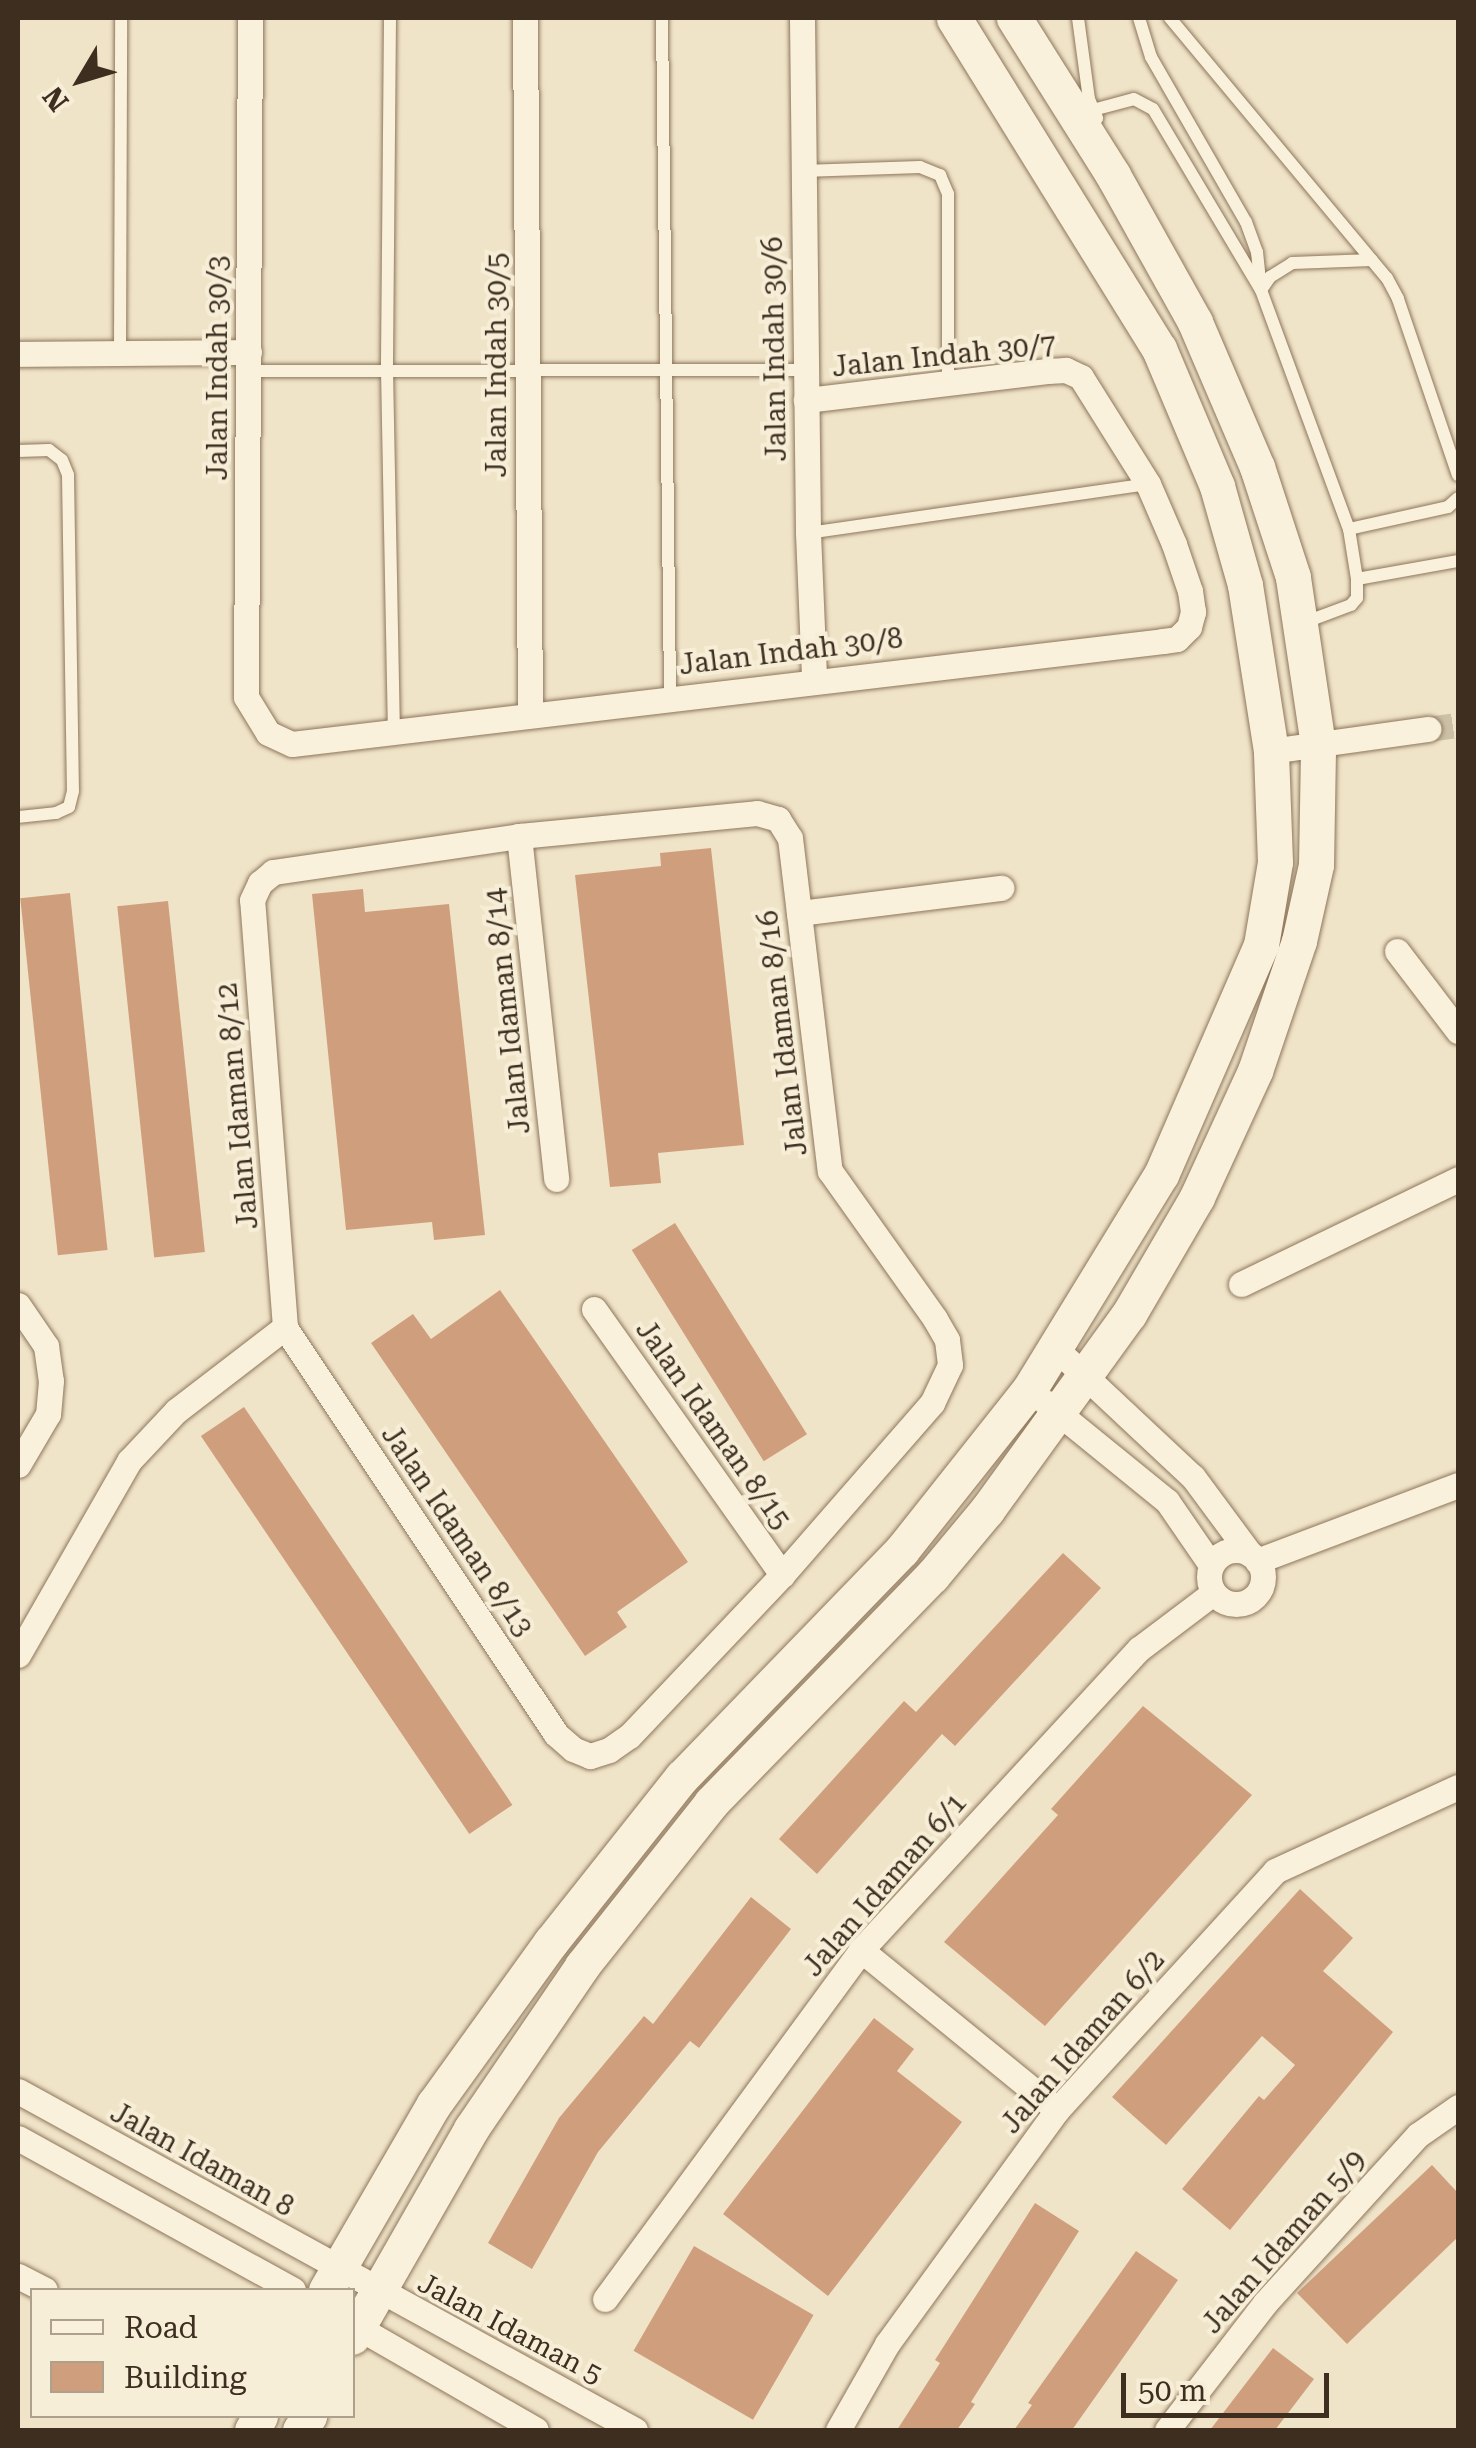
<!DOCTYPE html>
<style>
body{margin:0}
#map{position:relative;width:1476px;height:2448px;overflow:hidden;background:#f0e4c8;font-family:"Roboto Serif",serif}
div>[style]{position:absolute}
.building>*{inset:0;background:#cf9f7d;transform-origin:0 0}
.minor-tunnel>*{height:25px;margin-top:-12.5px;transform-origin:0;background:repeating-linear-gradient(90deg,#ccc0a6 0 25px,transparent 0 37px)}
.roads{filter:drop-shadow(0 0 2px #8d765c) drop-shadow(0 0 2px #8d765c)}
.service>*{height:12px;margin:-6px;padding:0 6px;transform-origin:6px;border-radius:6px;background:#faf1dc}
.minor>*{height:25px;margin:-12.5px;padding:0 12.5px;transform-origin:12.5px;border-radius:12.5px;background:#faf1dc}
.minor>.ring{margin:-12.5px;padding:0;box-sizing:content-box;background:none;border:25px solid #faf1dc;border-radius:50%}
.secondary>*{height:35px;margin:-17.5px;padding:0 17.5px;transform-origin:17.5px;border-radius:17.5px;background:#faf1dc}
span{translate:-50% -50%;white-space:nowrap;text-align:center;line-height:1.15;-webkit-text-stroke:8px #f7eed8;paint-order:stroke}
.street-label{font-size:28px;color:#3d2e20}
.frame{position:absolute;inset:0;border:20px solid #3d2e20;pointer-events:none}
.legend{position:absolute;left:30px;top:2288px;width:325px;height:130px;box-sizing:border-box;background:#f7eed8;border:2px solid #ada18e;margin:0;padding:12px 18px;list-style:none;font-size:30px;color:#3d2e20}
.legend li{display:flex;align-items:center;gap:20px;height:50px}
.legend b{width:50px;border:2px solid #ada18e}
.north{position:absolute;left:30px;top:30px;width:100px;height:100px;-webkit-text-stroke:8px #f7eed8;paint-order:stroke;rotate:232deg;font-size:28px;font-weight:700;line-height:40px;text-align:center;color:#3d2e20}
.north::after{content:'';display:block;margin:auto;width:35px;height:45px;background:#3d2e20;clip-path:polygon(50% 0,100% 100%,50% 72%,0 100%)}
.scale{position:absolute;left:1121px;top:2373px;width:208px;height:45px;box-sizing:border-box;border:5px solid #3d2e20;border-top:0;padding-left:12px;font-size:30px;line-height:35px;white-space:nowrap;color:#3d2e20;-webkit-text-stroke:8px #f7eed8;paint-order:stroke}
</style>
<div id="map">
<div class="building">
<i style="clip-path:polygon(711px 848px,744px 1145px,658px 1153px,661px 1183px,610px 1187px,575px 875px,661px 866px,660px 853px)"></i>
<i style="clip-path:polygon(363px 889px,365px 912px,449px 904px,485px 1235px,434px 1240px,432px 1222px,346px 1230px,312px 894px)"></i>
<i style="left:70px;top:893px;width:359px;height:50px;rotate:84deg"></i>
<i style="left:168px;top:901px;width:353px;height:51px;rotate:84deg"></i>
<i style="left:675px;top:1223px;width:249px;height:51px;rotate:58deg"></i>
<i style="clip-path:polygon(500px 1290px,688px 1562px,617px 1612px,627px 1627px,585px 1656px,371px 1343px,413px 1314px,431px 1339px)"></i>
<i style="left:244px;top:1407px;width:480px;height:52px;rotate:56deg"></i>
<i style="clip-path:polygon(1063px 1553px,1101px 1588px,955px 1746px,942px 1734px,817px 1874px,779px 1839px,904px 1701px,916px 1712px)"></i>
<i style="clip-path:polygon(1143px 1706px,1252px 1795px,1045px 2026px,944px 1942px,1058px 1815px,1051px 1809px)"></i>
<i style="clip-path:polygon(1300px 1889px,1353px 1938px,1323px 1971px,1393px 2032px,1230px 2230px,1182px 2189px,1259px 2096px,1264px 2100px,1295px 2065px,1262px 2036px,1166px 2145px,1112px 2097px)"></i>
<i style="clip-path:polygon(751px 1897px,791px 1929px,699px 2048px,690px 2041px,598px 2152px,532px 2269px,488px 2243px,559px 2118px,644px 2016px,653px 2024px)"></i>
<i style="clip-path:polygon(874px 2018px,914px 2049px,897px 2071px,962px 2122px,828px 2296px,723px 2214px)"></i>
<i style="clip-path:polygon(1432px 2165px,1458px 2193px,1458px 2237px,1347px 2344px,1297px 2293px)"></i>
<i style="clip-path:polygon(1035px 2203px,1079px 2231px,971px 2402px,975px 2404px,957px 2430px,897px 2430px,940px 2363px,935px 2360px)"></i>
<i style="left:694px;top:2246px;width:138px;height:121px;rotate:30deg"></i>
<i style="clip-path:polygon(1136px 2251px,1178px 2280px,1072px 2430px,1014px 2430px,1032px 2405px,1028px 2403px)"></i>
<i style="clip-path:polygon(1273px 2348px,1314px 2379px,1295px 2404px,1275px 2430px,1210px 2430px)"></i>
</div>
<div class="minor-tunnel">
<i style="left:1428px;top:729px;width:30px;rotate:-8deg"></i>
</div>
<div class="roads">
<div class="service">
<i style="left:390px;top:18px;width:352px;rotate:90.5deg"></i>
<i style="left:387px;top:370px;width:361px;rotate:88.9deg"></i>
<i style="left:662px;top:18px;width:679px;rotate:89.32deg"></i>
<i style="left:1078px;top:18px;width:82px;rotate:82.3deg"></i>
<i style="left:1089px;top:99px;width:21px;rotate:67deg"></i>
<i style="left:1139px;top:18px;width:41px;rotate:72.9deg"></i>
<i style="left:1151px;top:57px;width:190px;rotate:60.1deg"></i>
<i style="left:1246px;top:222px;width:32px;rotate:70deg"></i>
<i style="left:1257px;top:252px;width:36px;rotate:84deg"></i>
<i style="left:1170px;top:18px;width:339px;rotate:50.2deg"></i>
<i style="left:1387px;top:278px;width:24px;rotate:62deg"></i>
<i style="left:1398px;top:299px;width:186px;rotate:71.2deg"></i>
<i style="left:1093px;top:110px;width:42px;rotate:-15deg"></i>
<i style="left:1134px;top:99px;width:21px;rotate:28deg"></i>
<i style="left:1153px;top:109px;width:211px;rotate:59.2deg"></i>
<i style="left:1261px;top:290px;width:255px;rotate:69.8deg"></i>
<i style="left:1349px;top:529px;width:51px;rotate:80.9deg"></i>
<i style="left:1357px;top:579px;width:19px;rotate:90deg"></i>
<i style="left:1357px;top:598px;width:9px;rotate:131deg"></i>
<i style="left:1351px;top:605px;width:51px;rotate:159.4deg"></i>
<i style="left:803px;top:171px;width:117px;rotate:-2deg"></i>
<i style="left:920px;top:167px;width:22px;rotate:22deg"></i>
<i style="left:940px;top:175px;width:21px;rotate:67deg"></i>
<i style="left:948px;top:194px;width:190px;rotate:90deg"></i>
<i style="left:1261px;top:290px;width:16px;rotate:-55deg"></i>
<i style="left:1270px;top:277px;width:26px;rotate:-32deg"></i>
<i style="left:1292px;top:263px;width:80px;rotate:-2.1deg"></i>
<i style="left:120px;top:353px;width:335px;rotate:-89.8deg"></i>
<i style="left:248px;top:371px;width:557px;rotate:-0.1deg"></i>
<i style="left:18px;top:451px;width:31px;rotate:-2deg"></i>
<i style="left:49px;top:450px;width:16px;rotate:38deg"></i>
<i style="left:62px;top:460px;width:16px;rotate:68deg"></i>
<i style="left:68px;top:475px;width:316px;rotate:89.1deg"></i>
<i style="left:73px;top:791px;width:16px;rotate:104deg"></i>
<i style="left:69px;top:807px;width:14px;rotate:155deg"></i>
<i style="left:56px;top:813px;width:38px;rotate:174deg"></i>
<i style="left:1349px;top:529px;width:101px;rotate:-12.5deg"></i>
<i style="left:1448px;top:507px;width:13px;rotate:-42deg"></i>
<i style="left:808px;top:533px;width:344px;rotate:-8.2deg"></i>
<i style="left:1357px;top:579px;width:103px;rotate:-10.1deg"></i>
</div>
<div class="minor">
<i style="left:250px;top:18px;width:679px;rotate:90.34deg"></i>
<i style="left:246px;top:697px;width:42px;rotate:58.6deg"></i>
<i style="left:268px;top:733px;width:26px;rotate:25deg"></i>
<i style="left:292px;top:744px;width:877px;rotate:-6.74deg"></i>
<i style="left:1163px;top:641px;width:14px;rotate:-8deg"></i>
<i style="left:1177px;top:639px;width:17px;rotate:-45deg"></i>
<i style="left:1189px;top:627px;width:16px;rotate:-75deg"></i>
<i style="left:1193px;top:612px;width:21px;rotate:-98deg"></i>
<i style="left:1190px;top:591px;width:50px;rotate:-108.8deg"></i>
<i style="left:1174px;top:544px;width:65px;rotate:-113.4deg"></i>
<i style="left:1148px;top:484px;width:126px;rotate:-122.1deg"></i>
<i style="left:1081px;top:377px;width:17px;rotate:-155deg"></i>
<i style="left:1066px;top:370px;width:19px;rotate:177deg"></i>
<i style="left:1047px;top:371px;width:243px;rotate:173.1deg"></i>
<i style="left:525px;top:18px;width:695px;rotate:89.59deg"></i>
<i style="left:802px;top:18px;width:515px;rotate:89.33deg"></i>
<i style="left:808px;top:533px;width:146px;rotate:87.6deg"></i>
<i style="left:18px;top:354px;width:231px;rotate:-0.5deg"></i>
<i style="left:1271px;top:751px;width:159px;rotate:-8deg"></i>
<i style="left:757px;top:813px;width:22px;rotate:16deg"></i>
<i style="left:778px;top:819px;width:22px;rotate:58deg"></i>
<i style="left:790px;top:838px;width:335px;rotate:83.2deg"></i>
<i style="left:830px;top:1171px;width:181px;rotate:54.6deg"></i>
<i style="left:935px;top:1319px;width:24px;rotate:60deg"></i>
<i style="left:947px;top:1340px;width:25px;rotate:83deg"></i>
<i style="left:950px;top:1365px;width:42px;rotate:115.3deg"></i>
<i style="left:932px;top:1403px;width:228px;rotate:131.1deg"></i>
<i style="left:782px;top:1575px;width:222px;rotate:133.5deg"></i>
<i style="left:629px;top:1736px;width:24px;rotate:145deg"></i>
<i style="left:609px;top:1750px;width:20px;rotate:162deg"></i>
<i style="left:590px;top:1756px;width:18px;rotate:-158deg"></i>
<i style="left:573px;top:1749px;width:23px;rotate:-139deg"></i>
<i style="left:556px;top:1734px;width:489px;rotate:-123.7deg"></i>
<i style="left:285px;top:1327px;width:428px;rotate:-94.4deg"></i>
<i style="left:252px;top:900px;width:19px;rotate:-65deg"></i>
<i style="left:260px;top:883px;width:17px;rotate:-40deg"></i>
<i style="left:273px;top:872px;width:249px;rotate:-8.3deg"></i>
<i style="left:519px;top:836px;width:239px;rotate:-5.5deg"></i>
<i style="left:519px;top:836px;width:345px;rotate:83.8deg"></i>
<i style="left:799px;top:913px;width:204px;rotate:-7.1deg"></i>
<i style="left:1397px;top:951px;width:101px;rotate:52.7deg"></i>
<i style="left:1241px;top:1284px;width:241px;rotate:-25.8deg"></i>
<i style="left:18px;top:1305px;width:50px;rotate:55.7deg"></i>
<i style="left:46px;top:1346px;width:35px;rotate:82deg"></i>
<i style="left:51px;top:1381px;width:33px;rotate:95deg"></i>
<i style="left:48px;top:1414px;width:59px;rotate:120.5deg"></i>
<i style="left:594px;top:1309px;width:326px;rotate:54.7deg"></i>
<i style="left:1056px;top:1349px;width:187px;rotate:43.1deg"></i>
<i style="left:1193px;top:1477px;width:96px;rotate:53.5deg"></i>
<i style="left:1045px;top:1402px;width:157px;rotate:39.1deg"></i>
<i style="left:1167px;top:1501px;width:78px;rotate:55.5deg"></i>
<i class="ring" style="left:1209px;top:1550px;width:29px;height:29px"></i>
<i style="left:1257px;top:1561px;width:215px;rotate:-20.7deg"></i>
<i style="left:18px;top:1655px;width:224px;rotate:-60.2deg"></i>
<i style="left:129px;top:1461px;width:69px;rotate:-46.8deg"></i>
<i style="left:176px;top:1411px;width:138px;rotate:-37.6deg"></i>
<i style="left:861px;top:1950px;width:253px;rotate:39.2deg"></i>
<i style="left:18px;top:2091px;width:704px;rotate:28.79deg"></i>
<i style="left:18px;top:2138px;width:314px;rotate:28.9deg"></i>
<i style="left:18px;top:2276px;width:30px;rotate:27deg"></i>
<i style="left:605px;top:2299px;width:433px;rotate:-53.7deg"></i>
<i style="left:861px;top:1950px;width:410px;rotate:-47.3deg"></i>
<i style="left:1139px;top:1649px;width:93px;rotate:-37.1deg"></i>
<i style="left:352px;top:2324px;width:212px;rotate:29.9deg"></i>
<i style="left:838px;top:2430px;width:99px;rotate:-60.3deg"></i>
<i style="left:887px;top:2344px;width:289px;rotate:-54deg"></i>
<i style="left:1057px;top:2110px;width:323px;rotate:-47.6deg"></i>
<i style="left:1275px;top:1871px;width:201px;rotate:-24.7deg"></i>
<i style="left:1167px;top:2430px;width:160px;rotate:-52.3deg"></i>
<i style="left:1265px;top:2303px;width:227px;rotate:-47.7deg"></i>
<i style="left:1418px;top:2135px;width:49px;rotate:-35deg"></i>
</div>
<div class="secondary">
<i style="left:326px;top:2290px;width:215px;rotate:-59.9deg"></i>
<i style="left:434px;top:2104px;width:200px;rotate:-54.2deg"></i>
<i style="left:551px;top:1942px;width:211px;rotate:-51.6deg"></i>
<i style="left:682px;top:1777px;width:316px;rotate:-45.9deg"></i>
<i style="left:902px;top:1550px;width:204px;rotate:-51.6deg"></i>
<i style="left:1029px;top:1390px;width:252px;rotate:-58.5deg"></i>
<i style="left:1161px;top:1175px;width:251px;rotate:-66.5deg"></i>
<i style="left:1261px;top:945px;width:84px;rotate:-80.4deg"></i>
<i style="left:1275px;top:862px;width:111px;rotate:-92.1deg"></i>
<i style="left:1271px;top:751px;width:168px;rotate:-98.9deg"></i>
<i style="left:1245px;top:585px;width:103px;rotate:-105.8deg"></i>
<i style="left:1217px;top:486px;width:149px;rotate:-112.9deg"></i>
<i style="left:1159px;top:349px;width:389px;rotate:-121.8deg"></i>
<i style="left:352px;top:2337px;width:240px;rotate:-60.2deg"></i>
<i style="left:471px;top:2129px;width:197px;rotate:-55.7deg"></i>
<i style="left:582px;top:1966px;width:208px;rotate:-51.6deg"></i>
<i style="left:711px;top:1803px;width:317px;rotate:-45.8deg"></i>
<i style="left:932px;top:1576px;width:86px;rotate:-50.2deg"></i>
<i style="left:987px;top:1510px;width:242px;rotate:-54.1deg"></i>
<i style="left:1129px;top:1314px;width:135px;rotate:-59.8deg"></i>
<i style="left:1197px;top:1197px;width:139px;rotate:-65.3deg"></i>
<i style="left:1255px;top:1071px;width:137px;rotate:-71.3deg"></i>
<i style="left:1299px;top:941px;width:78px;rotate:-77.4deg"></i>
<i style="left:1316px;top:865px;width:120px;rotate:-89deg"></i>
<i style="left:1318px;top:745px;width:170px;rotate:-98.5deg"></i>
<i style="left:1293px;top:577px;width:116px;rotate:-108.1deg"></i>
<i style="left:1257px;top:467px;width:158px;rotate:-113.2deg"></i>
<i style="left:1195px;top:322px;width:168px;rotate:-119.2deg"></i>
<i style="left:1113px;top:175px;width:186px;rotate:-122.2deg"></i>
<i style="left:252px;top:2430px;width:16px;rotate:-60deg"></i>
<i style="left:300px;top:2430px;width:17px;rotate:-57deg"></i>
</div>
</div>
<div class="street-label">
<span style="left:775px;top:349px;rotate:-91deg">Jalan Indah 30/6</span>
<span style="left:944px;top:356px;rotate:-6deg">Jalan Indah 30/7</span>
<span style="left:497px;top:365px;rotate:-90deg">Jalan Indah 30/5</span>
<span style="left:218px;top:368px;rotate:-90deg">Jalan Indah 30/3</span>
<span style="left:791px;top:652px;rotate:-7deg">Jalan Indah 30/8</span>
<span style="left:508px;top:1011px;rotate:-96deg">Jalan Idaman 8/14</span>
<span style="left:783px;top:1033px;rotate:-97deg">Jalan Idaman 8/16</span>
<span style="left:238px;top:1106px;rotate:-95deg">Jalan Idaman 8/12</span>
<span style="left:713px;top:1425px;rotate:55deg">Jalan Idaman 8/15</span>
<span style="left:457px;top:1531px;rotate:56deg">Jalan Idaman 8/13</span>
<span style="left:885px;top:1885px;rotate:-49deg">Jalan Idaman 6/1</span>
<span style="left:1083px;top:2042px;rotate:-49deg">Jalan Idaman 6/2</span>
<span style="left:202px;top:2160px;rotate:29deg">Jalan Idaman 8</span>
<span style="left:1284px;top:2242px;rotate:-49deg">Jalan Idaman 5/9</span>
<span style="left:510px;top:2329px;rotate:28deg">Jalan Idaman 5</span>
</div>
<div class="frame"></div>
<ul class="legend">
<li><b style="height:12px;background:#faf1dc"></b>Road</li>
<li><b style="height:28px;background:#cf9f7d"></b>Building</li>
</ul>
<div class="north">N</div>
<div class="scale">50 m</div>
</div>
